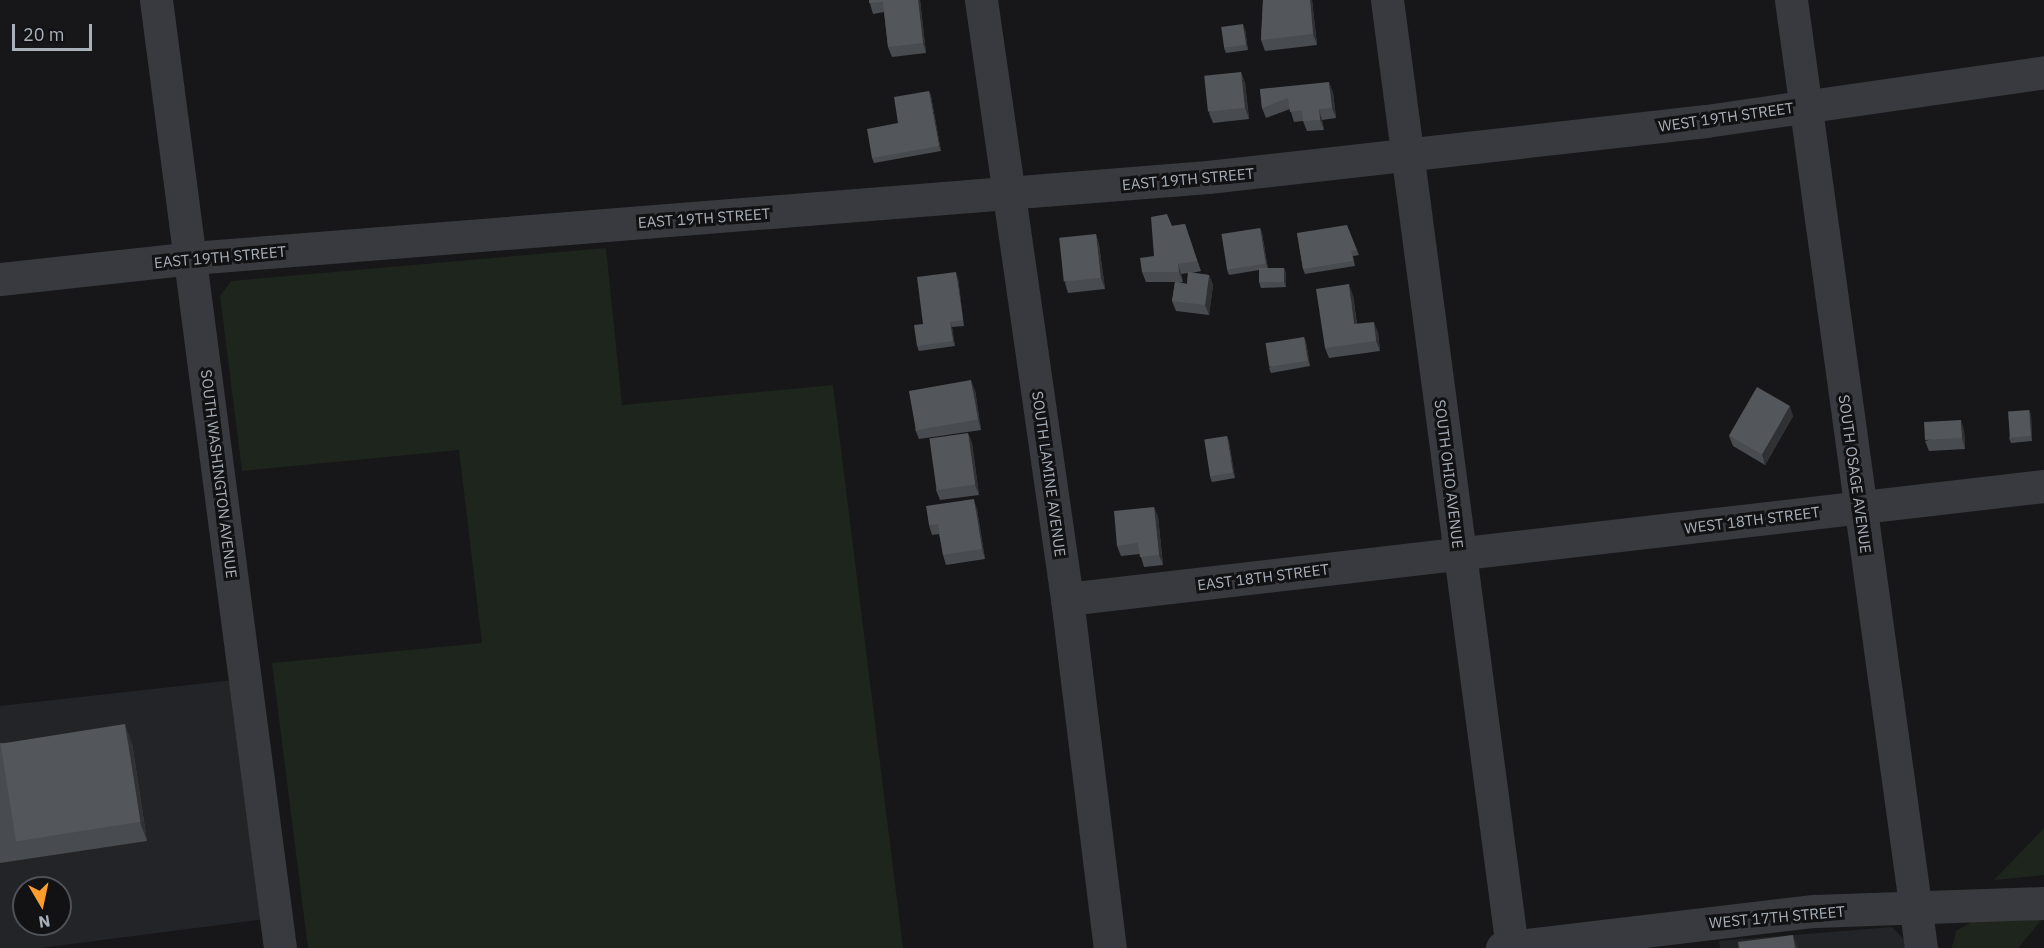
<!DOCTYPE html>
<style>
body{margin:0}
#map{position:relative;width:2044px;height:948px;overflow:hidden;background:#17171a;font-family:"IBM Plex Sans",sans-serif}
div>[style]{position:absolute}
.built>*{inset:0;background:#232427}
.green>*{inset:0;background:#1d251d}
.minor>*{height:33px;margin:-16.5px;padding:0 16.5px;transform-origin:16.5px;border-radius:16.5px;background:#383a3f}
.wall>*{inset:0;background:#484b4f}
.shaded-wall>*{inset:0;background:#303135}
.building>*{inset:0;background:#53565b;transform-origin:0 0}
span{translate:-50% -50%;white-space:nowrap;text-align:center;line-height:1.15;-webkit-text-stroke:6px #121215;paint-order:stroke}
.street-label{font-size:15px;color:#a9b0ba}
.north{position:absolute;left:12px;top:876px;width:60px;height:60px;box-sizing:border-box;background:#121215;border:2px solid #4e5157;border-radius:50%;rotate:171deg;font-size:16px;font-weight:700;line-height:24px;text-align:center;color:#a9b0ba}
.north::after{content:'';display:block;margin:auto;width:21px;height:27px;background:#fd9e2c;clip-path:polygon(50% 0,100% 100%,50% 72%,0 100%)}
.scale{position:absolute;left:12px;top:24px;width:80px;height:27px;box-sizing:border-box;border:3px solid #a9b0ba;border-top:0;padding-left:8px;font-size:18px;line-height:21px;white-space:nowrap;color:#a9b0ba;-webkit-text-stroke:4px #121215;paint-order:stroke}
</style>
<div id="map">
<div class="built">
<i style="clip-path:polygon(evenodd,243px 679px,273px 918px,40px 948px,0 948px,0 706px,243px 679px,24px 888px,60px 888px,60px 924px,24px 924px,24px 888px)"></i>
<i style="clip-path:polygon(1892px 927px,1912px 948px,1720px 948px,1719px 941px)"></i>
</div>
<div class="green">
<i style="clip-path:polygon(606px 248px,622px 405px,833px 385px,903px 948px,308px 948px,272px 663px,482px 643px,459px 450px,242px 471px,220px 296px,231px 281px)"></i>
<i style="clip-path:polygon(2044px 828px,2044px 875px,1994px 880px)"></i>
<i style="clip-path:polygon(2044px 917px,2018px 948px,1952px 948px,1956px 931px,1977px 919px)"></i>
</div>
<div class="minor">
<i style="left:156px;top:0;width:956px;rotate:82.55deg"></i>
<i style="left:981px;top:0;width:605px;rotate:81.83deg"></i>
<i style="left:1067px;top:599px;width:352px;rotate:83deg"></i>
<i style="left:1387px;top:0;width:956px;rotate:82.49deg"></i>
<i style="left:1791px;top:0;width:957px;rotate:82.19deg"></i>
<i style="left:0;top:279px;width:193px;rotate:-6.2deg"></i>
<i style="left:192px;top:258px;width:1019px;rotate:-4.56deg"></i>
<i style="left:1208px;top:177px;width:501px;rotate:-6.42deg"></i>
<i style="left:1706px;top:121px;width:342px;rotate:-8.2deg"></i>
<i style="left:1067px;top:599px;width:984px;rotate:-6.6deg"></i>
<i style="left:1502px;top:948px;width:314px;rotate:-6.8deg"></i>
<i style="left:1814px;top:911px;width:230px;rotate:-2deg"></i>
</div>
<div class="wall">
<i style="clip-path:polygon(869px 0,920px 0,926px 53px,892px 57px,888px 47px,884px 12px,873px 14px)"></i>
<i style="clip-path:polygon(1263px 0,1312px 0,1317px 45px,1265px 51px,1261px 40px)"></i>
<i style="clip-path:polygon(1245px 29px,1248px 50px,1226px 53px,1224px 48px)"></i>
<i style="clip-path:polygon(1241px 72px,1245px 83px,1249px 119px,1213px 123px,1209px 113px)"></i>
<i style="clip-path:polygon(1260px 89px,1333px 92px,1336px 118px,1322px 120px,1324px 130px,1307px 131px,1303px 121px,1294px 122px,1290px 109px,1266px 118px,1262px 108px)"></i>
<i style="clip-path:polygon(929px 91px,931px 96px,941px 151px,874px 163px,872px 158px,898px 123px)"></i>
<i style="clip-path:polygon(evenodd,1185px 224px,1201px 271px,1192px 273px,1209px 275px,1213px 285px,1209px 315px,1176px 311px,1172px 301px,1175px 282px,1146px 282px,1142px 272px,1154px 256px,1172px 226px,1185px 224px,1188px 273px,1187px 284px,1179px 282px,1183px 282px,1181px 274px,1188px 273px)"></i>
<i style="clip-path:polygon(1260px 228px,1262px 233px,1268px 269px,1284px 268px,1286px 273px,1286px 287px,1261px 288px,1259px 282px,1259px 270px,1229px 275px,1227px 270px)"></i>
<i style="clip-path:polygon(1297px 233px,1357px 250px,1359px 255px,1353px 256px,1355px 266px,1305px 274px,1303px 269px)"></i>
<i style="clip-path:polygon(1096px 234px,1099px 245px,1105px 289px,1068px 293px,1065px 283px)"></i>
<i style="clip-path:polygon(958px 278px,964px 326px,952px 327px,955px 346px,919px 351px,917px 346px,923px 324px)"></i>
<i style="clip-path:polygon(1353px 295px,1357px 324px,1378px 332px,1380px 351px,1329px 358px,1325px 348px)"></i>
<i style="clip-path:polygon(1304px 337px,1306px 342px,1310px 366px,1271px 373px,1269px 368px)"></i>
<i style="clip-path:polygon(975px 390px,981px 430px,919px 439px,915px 429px)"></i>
<i style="clip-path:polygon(2029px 410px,2031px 415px,2032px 441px,2011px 443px,2009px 438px)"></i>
<i style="clip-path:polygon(1793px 416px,1765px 465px,1733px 446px,1729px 436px)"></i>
<i style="clip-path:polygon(1964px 430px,1965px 449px,1929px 451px,1925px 441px)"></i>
<i style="clip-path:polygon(968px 433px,972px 443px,979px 495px,940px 500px,936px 490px)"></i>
<i style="clip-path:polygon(1227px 436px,1229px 442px,1235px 478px,1212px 482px,1210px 477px)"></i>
<i style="clip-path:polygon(1154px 507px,1158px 517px,1163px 565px,1144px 567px,1140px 554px,1121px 556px,1117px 546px)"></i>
<i style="clip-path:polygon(977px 509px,985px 559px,946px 565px,943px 555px,939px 534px,932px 535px,929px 525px)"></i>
<i style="clip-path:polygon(0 743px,132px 743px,147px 841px,0 863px)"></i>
</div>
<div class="shaded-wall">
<i style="clip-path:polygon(918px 0,920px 0,926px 53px,923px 43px)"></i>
<i style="clip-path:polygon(1310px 0,1312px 0,1317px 45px,1313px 34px)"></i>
<i style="clip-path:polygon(1243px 24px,1245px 29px,1248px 50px,1246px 45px)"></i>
<i style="clip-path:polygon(1241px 72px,1245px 83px,1249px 119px,1245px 108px)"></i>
<i style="clip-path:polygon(1329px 82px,1333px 92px,1336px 118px,1332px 108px)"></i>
<i style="clip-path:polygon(929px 91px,931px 96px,941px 151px,939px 146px)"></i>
<i style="clip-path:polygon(1319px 109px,1322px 120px,1324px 130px,1320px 120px)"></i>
<i style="clip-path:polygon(1260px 228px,1262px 233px,1268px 269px,1266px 264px)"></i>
<i style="clip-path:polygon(1096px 234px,1099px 245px,1105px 289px,1101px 278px)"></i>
<i style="clip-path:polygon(1178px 264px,1181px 274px,1183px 282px,1179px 272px)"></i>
<i style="clip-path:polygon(1284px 268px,1286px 273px,1286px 287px,1284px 282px)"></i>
<i style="clip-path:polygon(956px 272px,958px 278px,964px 326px,963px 320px)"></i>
<i style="clip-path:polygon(1209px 275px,1213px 285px,1209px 315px,1205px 305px)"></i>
<i style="clip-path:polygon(1349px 284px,1353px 295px,1358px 335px,1354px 324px)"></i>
<i style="clip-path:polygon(950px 322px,952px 327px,955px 346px,953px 341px)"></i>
<i style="clip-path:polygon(1374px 322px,1378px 332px,1380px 351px,1376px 341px)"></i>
<i style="clip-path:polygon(1304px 337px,1306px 342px,1310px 366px,1308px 361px)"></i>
<i style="clip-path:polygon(971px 380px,975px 390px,981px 430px,978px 419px)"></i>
<i style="clip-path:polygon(1790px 406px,1793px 416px,1765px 465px,1762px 454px)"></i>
<i style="clip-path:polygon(2029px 410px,2031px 415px,2032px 441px,2031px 436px)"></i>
<i style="clip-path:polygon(1961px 420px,1964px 430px,1965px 449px,1962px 438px)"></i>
<i style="clip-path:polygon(968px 433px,972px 443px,979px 495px,975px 485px)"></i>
<i style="clip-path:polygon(1227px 436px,1229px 442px,1235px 478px,1233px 473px)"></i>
<i style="clip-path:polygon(974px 499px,977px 509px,985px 559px,982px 549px)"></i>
<i style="clip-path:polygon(1154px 507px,1158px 517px,1163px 565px,1159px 555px)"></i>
<i style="clip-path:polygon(125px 724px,132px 743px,147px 841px,140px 822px)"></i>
<i style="clip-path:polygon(1793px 935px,1798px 948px,1795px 948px)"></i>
</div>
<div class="building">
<i style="clip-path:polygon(869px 0,918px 0,923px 43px,888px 47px,883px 2px,869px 3px)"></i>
<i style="clip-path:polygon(1263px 0,1310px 0,1313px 34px,1261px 40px)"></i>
<i style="left:1243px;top:24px;width:21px;height:22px;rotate:82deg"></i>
<i style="left:1241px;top:72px;width:36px;height:37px;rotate:84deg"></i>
<i style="clip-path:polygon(1329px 82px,1332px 108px,1319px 109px,1320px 120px,1303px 121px,1302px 110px,1290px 112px,1288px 98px,1262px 108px,1260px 89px)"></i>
<i style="clip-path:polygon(929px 91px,939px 146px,872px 158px,867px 129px,898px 123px,894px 97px)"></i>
<i style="clip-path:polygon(1167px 214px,1172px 226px,1185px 224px,1197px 261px,1178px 264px,1179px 272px,1142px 272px,1140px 258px,1154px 256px,1151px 217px)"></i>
<i style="clip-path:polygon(1347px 225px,1357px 250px,1351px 251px,1353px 261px,1303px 269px,1297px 233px)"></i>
<i style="left:1260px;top:228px;width:36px;height:39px;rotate:81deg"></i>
<i style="left:1096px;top:234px;width:44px;height:37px;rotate:84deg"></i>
<i style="left:1284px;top:268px;width:14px;height:25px;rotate:90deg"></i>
<i style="clip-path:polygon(956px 272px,963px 320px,950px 322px,953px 341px,917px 346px,914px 325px,923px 324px,917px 277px)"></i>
<i style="clip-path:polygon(1188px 272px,1209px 275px,1205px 305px,1172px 301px,1175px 282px,1187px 284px)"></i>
<i style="clip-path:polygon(1349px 284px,1354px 324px,1374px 322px,1376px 341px,1325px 348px,1316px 289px)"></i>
<i style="left:1304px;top:337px;width:24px;height:39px;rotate:81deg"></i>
<i style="left:971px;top:380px;width:40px;height:63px;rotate:80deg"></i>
<i style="left:1757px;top:387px;width:38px;height:56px;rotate:30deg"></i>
<i style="left:2029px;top:410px;width:26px;height:21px;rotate:86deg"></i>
<i style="left:1961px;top:420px;width:18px;height:37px;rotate:87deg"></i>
<i style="left:968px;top:433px;width:52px;height:39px;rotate:82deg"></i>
<i style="left:1227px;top:436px;width:37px;height:23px;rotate:81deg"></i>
<i style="clip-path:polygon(974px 499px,982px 549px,943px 555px,938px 524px,929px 525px,926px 506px)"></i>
<i style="clip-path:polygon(1154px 507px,1159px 555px,1140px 557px,1138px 543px,1117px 546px,1114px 511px)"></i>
<i style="left:125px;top:724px;width:99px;height:126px;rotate:81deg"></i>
<i style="clip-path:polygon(1793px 935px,1795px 948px,1739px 948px,1738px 942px)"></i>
</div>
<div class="street-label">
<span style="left:1726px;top:117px;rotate:-8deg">WEST 19TH STREET</span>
<span style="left:1188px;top:179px;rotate:-5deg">EAST 19TH STREET</span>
<span style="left:704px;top:218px;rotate:-4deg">EAST 19TH STREET</span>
<span style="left:220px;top:257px;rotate:-5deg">EAST 19TH STREET</span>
<span style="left:219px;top:474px;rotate:83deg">SOUTH WASHINGTON AVENUE</span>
<span style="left:1049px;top:474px;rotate:82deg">SOUTH LAMINE AVENUE</span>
<span style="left:1449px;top:474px;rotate:83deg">SOUTH OHIO AVENUE</span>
<span style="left:1855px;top:474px;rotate:82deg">SOUTH OSAGE AVENUE</span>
<span style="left:1752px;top:520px;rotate:-7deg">WEST 18TH STREET</span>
<span style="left:1263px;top:577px;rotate:-7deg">EAST 18TH STREET</span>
<span style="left:1777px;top:917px;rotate:-5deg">WEST 17TH STREET</span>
</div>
<div class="north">N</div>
<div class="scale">20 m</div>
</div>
